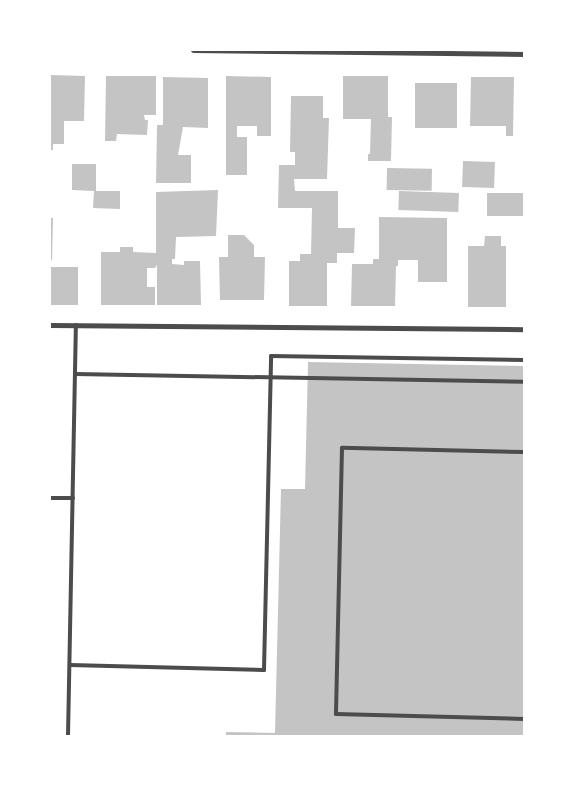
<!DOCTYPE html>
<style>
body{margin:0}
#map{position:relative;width:574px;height:786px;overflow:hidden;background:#fff;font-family:"Sofia Sans Condensed",sans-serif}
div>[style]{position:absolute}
.building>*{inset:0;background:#c4c4c4;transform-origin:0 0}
.service>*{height:4px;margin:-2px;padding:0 2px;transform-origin:2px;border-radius:2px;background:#4c4c4c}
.minor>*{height:5px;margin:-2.5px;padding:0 2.5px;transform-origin:2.5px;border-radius:2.5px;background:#4c4c4c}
span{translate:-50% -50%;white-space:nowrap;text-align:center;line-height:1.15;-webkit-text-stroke:4px #fff;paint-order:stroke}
.frame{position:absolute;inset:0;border:51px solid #fff;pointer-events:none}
</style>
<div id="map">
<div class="building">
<i style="clip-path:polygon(50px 75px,85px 76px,84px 121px,64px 121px,64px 144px,53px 144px,53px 150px,50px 150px)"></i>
<i style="clip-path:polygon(106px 76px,156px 76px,156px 115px,144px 115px,145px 120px,148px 120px,147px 135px,117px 134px,116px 141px,105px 141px)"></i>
<i style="clip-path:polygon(226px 76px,271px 77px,271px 136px,257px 136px,257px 126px,237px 126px,237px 137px,247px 137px,247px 175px,226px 175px)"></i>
<i style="clip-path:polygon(343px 76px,388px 76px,388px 117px,392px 117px,391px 161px,368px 161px,368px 154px,370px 154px,371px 119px,343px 119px)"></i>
<i style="clip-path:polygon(163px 77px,208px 78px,208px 128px,183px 127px,178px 155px,191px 155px,191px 183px,156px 183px,157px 125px,163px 125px)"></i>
<i style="clip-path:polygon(471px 77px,514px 77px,513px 136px,506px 136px,506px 126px,470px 126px)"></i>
<i style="left:415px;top:83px;width:42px;height:45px"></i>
<i style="clip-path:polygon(291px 96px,323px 96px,323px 118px,329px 118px,327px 179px,294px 179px,295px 191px,338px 191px,338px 228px,355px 228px,354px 253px,337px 253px,337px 263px,327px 263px,327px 306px,289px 306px,289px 261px,300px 261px,300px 254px,311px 254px,312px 208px,278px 208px,279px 165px,295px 165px,295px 152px,290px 152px)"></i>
<i style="left:463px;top:161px;width:32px;height:26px;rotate:2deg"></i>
<i style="clip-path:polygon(72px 164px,96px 164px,96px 191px,120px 191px,120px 209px,93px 208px,94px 191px,72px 190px)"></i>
<i style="left:387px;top:168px;width:45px;height:22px;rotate:1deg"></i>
<i style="clip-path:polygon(218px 190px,216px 236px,176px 237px,175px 259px,172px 259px,172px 264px,184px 265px,184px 261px,200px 261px,201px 305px,157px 305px,157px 265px,155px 268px,147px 268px,147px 287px,155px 287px,155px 305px,101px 305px,101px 252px,120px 252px,120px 247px,133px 247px,133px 252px,156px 253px,156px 192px)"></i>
<i style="left:399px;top:191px;width:60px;height:19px;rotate:2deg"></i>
<i style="left:487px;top:193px;width:37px;height:23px"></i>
<i style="clip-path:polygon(379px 217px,447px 218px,447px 282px,418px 282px,418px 260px,398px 260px,398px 266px,396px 266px,395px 306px,351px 306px,352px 264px,373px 264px,373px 259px,379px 259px)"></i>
<i style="clip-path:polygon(50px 218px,53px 218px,52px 260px,50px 261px)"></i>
<i style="clip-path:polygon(228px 235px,244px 235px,254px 245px,254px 257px,265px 257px,264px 300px,220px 300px,219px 257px,228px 257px)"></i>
<i style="clip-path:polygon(485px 236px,501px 236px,501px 246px,506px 246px,506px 307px,468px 307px,468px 246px,484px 246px)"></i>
<i style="left:50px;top:267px;width:28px;height:38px"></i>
<i style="clip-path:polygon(308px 362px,524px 366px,524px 736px,226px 736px,226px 732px,275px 733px,281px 489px,305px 489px)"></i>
</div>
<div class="service">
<i style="left:75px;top:374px;width:449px;rotate:1deg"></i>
<i style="left:524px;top:452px;width:182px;rotate:-178.7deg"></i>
<i style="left:342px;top:448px;width:266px;rotate:91.3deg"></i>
<i style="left:336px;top:714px;width:188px;rotate:1.5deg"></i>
<i style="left:50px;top:498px;width:23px"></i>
<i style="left:70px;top:665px;width:194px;rotate:1.5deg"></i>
<i style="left:264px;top:670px;width:314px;rotate:-88.7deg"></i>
<i style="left:271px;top:356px;width:253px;rotate:0.9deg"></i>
<i style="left:68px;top:736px;width:411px;rotate:-88.9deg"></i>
</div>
<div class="minor">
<i style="left:193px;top:50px;width:331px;rotate:0.7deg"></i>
<i style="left:50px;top:325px;width:474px;rotate:0.5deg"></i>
</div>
<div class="frame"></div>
</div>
